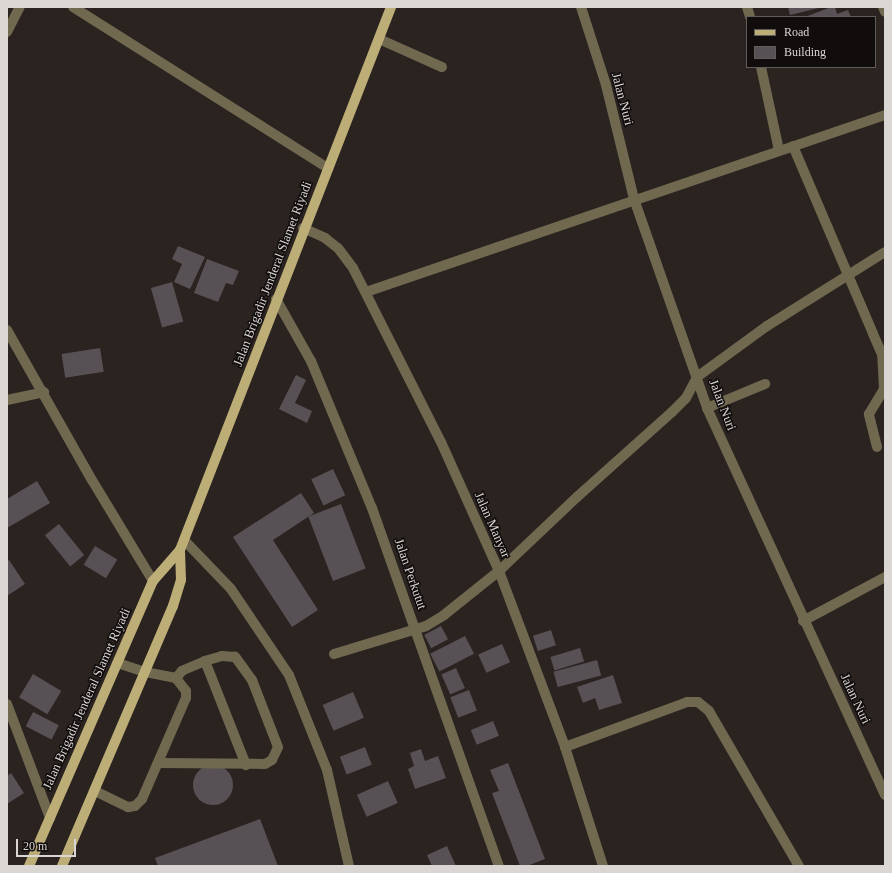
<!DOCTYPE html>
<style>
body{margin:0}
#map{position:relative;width:892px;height:873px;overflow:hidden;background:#2a2320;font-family:"Times New Roman",serif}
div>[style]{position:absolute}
.building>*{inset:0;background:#575156;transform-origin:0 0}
.round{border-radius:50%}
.minor>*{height:10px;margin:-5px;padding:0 5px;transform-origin:5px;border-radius:5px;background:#706950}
.major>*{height:10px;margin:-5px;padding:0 5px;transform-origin:5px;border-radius:5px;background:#bdae78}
span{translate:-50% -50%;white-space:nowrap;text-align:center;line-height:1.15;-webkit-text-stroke:3px #100d0c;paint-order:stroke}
.street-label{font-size:13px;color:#dad6d4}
.frame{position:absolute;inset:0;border:8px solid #dad6d4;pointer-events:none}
.legend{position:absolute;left:746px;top:16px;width:130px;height:52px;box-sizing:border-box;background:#100d0c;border:1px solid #615d5c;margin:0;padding:5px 7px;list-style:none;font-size:12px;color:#dad6d4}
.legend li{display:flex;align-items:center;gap:8px;height:20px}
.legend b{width:20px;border:1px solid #615d5c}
.scale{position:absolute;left:16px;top:839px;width:60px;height:18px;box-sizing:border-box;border:2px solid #dad6d4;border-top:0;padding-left:5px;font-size:12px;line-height:14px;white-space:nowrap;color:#dad6d4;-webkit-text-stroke:3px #100d0c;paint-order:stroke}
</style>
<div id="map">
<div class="building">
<i style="clip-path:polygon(788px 7px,819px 7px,819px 8px,790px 15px)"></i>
<i style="clip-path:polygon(831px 7px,835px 7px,837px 14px,848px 10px,851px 17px,805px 17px)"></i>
<i style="clip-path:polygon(178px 246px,205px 257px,190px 289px,174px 282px,182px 264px,172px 259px)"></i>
<i style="clip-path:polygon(207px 259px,239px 271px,233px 285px,226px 283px,218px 302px,194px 293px)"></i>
<i style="left:172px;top:282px;width:41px;height:22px;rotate:74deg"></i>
<i style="left:100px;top:348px;width:24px;height:39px;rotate:81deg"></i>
<i style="clip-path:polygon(296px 375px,306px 380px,295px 403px,312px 411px,307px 423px,279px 409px)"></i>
<i style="left:333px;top:469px;width:29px;height:24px;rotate:65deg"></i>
<i style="clip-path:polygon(37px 481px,50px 503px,7px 528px,7px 499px)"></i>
<i style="clip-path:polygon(301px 493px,314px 513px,273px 540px,318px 610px,292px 627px,233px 537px)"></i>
<i style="left:341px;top:504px;width:69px;height:35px;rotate:69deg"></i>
<i style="left:59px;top:524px;width:40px;height:18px;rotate:51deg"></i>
<i style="left:95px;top:546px;width:26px;height:22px;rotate:31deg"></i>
<i style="clip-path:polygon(9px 560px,25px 584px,7px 596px,7px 561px)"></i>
<i style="left:441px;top:626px;width:15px;height:19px;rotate:62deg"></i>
<i style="left:551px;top:630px;width:16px;height:19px;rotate:72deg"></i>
<i style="left:465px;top:636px;width:20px;height:39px;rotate:63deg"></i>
<i style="left:502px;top:644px;width:20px;height:26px;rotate:66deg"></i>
<i style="left:580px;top:648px;width:14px;height:31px;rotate:73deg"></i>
<i style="left:597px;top:660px;width:16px;height:45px;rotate:75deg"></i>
<i style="left:456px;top:668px;width:22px;height:16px;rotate:66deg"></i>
<i style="left:33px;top:674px;width:33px;height:27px;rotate:31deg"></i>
<i style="clip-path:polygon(613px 675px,622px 703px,599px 710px,595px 698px,583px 703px,577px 687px)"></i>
<i style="left:469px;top:690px;width:22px;height:20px;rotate:69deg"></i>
<i style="left:353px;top:692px;width:28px;height:33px;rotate:67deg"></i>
<i style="left:33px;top:712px;width:29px;height:16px;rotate:27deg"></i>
<i style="left:493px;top:721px;width:16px;height:24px;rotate:68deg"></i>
<i style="left:365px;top:747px;width:19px;height:27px;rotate:69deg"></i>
<i style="clip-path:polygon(421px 749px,425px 761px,438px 756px,446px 778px,415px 789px,408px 769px,414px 766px,410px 753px)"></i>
<i style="clip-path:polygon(508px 763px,545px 859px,527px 866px,520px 866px,492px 793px,499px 791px,490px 770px)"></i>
<i class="round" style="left:193px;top:765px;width:40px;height:40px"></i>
<i style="clip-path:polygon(11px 773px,24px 793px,7px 804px,7px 776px)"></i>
<i style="left:388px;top:781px;width:24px;height:34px;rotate:66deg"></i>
<i style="clip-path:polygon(260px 819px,278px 866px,158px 866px,155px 858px)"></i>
<i style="clip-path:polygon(447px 846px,456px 866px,432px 866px,427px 855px)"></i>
</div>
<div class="minor">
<i style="left:73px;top:7px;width:302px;rotate:32.3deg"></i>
<i style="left:581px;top:7px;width:82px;rotate:72.2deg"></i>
<i style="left:606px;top:85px;width:117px;rotate:76.2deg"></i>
<i style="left:634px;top:199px;width:221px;rotate:70.7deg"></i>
<i style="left:707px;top:408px;width:426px;rotate:65.3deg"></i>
<i style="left:747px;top:7px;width:10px;rotate:73deg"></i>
<i style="left:883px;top:7px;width:5px;rotate:68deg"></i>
<i style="left:7px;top:32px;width:28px;rotate:-63deg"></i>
<i style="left:379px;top:39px;width:69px;rotate:24deg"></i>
<i style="left:761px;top:67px;width:85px;rotate:77.8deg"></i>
<i style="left:793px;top:146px;width:204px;rotate:66.9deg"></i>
<i style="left:873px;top:334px;width:22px;rotate:66deg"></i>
<i style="left:882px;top:354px;width:3px;rotate:18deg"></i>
<i style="left:303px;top:228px;width:24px;rotate:24deg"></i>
<i style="left:325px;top:238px;width:16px;rotate:38deg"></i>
<i style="left:338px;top:248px;width:25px;rotate:53deg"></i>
<i style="left:353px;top:268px;width:195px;rotate:63.2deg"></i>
<i style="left:441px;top:442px;width:141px;rotate:65.8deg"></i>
<i style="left:499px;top:571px;width:188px;rotate:69.4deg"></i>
<i style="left:565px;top:747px;width:125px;rotate:72.3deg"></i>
<i style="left:366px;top:292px;width:548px;rotate:-18.83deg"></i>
<i style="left:276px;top:299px;width:71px;rotate:60.6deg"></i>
<i style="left:311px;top:361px;width:159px;rotate:67.5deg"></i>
<i style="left:372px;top:508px;width:380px;rotate:70.5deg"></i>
<i style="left:7px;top:330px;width:172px;rotate:60.5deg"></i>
<i style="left:92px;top:480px;width:118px;rotate:58.9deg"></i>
<i style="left:7px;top:400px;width:38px;rotate:-12deg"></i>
<i style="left:707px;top:408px;width:63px;rotate:-22.5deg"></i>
<i style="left:877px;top:447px;width:34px;rotate:-104deg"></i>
<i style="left:869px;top:414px;width:29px;rotate:-59deg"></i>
<i style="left:884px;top:389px;width:35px;rotate:-93deg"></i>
<i style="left:184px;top:540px;width:68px;rotate:46.2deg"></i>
<i style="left:231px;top:589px;width:104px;rotate:56deg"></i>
<i style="left:289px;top:675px;width:102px;rotate:68.2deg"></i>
<i style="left:327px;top:770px;width:98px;rotate:77.1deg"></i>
<i style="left:803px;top:621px;width:93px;rotate:-28.2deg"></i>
<i style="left:334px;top:654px;width:96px;rotate:-16.9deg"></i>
<i style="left:426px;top:626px;width:21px;rotate:-31deg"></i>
<i style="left:444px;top:615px;width:70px;rotate:-38.7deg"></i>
<i style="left:499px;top:571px;width:108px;rotate:-43.5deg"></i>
<i style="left:577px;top:497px;width:127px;rotate:-41.8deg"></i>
<i style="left:672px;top:412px;width:20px;rotate:-45deg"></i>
<i style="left:686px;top:398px;width:24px;rotate:-62deg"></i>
<i style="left:697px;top:377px;width:87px;rotate:-36.1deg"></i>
<i style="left:767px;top:326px;width:139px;rotate:-32.1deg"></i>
<i style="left:205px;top:661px;width:112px;rotate:68.5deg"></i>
<i style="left:7px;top:704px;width:122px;rotate:69.3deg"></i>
<i style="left:565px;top:747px;width:130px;rotate:-20.2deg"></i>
<i style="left:687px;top:702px;width:11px"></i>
<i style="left:698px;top:702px;width:14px;rotate:39deg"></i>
<i style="left:709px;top:711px;width:179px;rotate:59.9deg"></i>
<i style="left:158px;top:763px;width:107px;rotate:0.5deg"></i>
<i style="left:265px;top:764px;width:8px;rotate:-30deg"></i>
<i style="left:272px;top:760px;width:14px;rotate:-65deg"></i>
<i style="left:278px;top:747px;width:72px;rotate:-111.2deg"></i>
<i style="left:252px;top:680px;width:29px;rotate:-126deg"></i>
<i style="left:235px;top:657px;width:13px;rotate:-176deg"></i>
<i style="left:222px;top:656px;width:18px;rotate:164deg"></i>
<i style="left:205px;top:661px;width:25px;rotate:157deg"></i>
<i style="left:182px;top:671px;width:9px;rotate:131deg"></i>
<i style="left:95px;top:791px;width:37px;rotate:26deg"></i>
<i style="left:128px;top:807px;width:7px;rotate:-8deg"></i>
<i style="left:135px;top:806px;width:10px;rotate:-45deg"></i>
<i style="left:142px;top:799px;width:110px;rotate:-66.5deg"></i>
<i style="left:186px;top:698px;width:7px;rotate:-90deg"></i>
<i style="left:186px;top:691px;width:16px;rotate:-128deg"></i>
<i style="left:176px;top:678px;width:32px;rotate:-169deg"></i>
<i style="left:145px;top:672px;width:28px;rotate:-162deg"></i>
</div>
<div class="major">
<i style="left:29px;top:866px;width:311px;rotate:-66.5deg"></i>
<i style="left:153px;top:581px;width:41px;rotate:-48.9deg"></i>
<i style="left:180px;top:550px;width:583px;rotate:-68.76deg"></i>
<i style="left:62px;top:866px;width:283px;rotate:-66.9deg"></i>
<i style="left:173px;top:606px;width:27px;rotate:-73deg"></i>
<i style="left:181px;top:580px;width:30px;rotate:-92deg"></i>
</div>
<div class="street-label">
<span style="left:622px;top:99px;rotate:75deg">Jalan Nuri</span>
<span style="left:273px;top:274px;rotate:-69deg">Jalan Brigadir Jenderal Slamet Riyadi</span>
<span style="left:722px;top:405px;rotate:69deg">Jalan Nuri</span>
<span style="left:492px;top:525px;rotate:66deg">Jalan Manyar</span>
<span style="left:410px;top:574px;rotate:71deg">Jalan Perkutut</span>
<span style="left:87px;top:699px;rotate:-66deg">Jalan Brigadir Jenderal Slamet Riyadi</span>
<span style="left:855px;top:699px;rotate:65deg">Jalan Nuri</span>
</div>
<div class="frame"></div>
<ul class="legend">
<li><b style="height:5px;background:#bdae78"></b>Road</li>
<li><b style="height:11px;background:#575156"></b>Building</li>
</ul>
<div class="scale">20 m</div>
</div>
